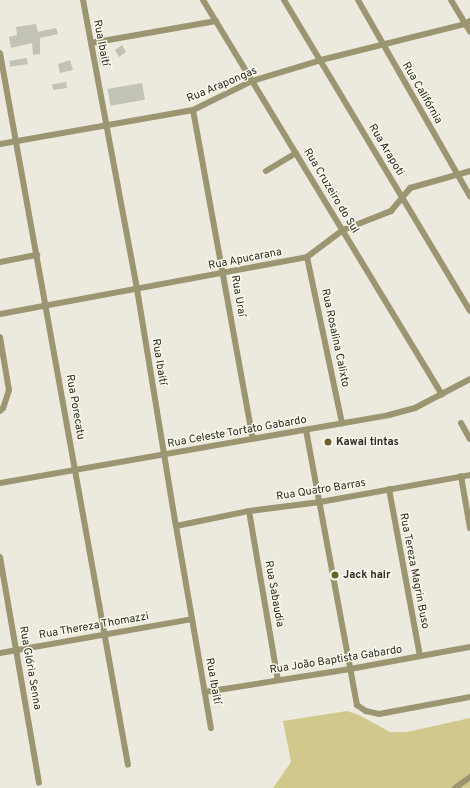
<!DOCTYPE html>
<meta charset="utf-8">
<style>
body{margin:0}
#map{position:relative;width:470px;height:788px;overflow:hidden;background:#eceade;font-family:Overpass,sans-serif}
div>[style]{position:absolute}
.green>*{inset:0;background:#d1c98c}
.building>*{inset:0;background:#c3c2b6;transform-origin:0 0}
.minor>*{height:6px;margin:-3px;padding:0 3px;transform-origin:3px;border-radius:3px;background:#9b9671}
.dots>*{width:11px;height:11px;translate:-50% -50%;box-sizing:border-box;border:2px solid #f9f8eb;border-radius:50%}
span{translate:-50% -50%;white-space:nowrap;text-align:center;line-height:1.15;-webkit-text-stroke:3px #f9f8eb;paint-order:stroke}
.street-label{font-size:11px;color:#2c2b26}
.poi-label{font-size:11px;color:#2c2b26;font-weight:700}
.left{translate:0 -50%;text-align:left}
</style>
<div id="map">
<div class="green">
<i style="clip-path:polygon(347px 711px,359px 715px,390px 732px,407px 732px,470px 718px,470px 788px,273px 788px,291px 762px,283px 721px)"></i>
</div>
<div class="building">
<i style="clip-path:polygon(36px 24px,38px 32px,56px 28px,58px 34px,40px 38px,40px 54px,33px 55px,32px 43px,11px 48px,9px 37px,17px 35px,16px 27px)"></i>
<i style="clip-path:polygon(122px 45px,126px 52px,119px 57px,115px 50px)"></i>
<i style="clip-path:polygon(98px 52px,109px 63px,104px 66px,100px 65px)"></i>
<i style="left:27px;top:58px;width:6px;height:18px;rotate:81deg"></i>
<i style="clip-path:polygon(70px 60px,73px 70px,60px 73px,58px 64px)"></i>
<i style="left:66px;top:82px;width:6px;height:14px;rotate:81deg"></i>
<i style="left:142px;top:83px;width:17px;height:35px;rotate:80deg"></i>
</div>
<div class="minor">
<i style="left:83px;top:0;width:294px;rotate:79.4deg"></i>
<i style="left:137px;top:289px;width:240px;rotate:80.7deg"></i>
<i style="left:176px;top:526px;width:205px;rotate:80.2deg"></i>
<i style="left:203px;top:0;width:461px;rotate:58.8deg"></i>
<i style="left:284px;top:0;width:362px;rotate:59.1deg"></i>
<i style="left:358px;top:0;width:226px;rotate:60.3deg"></i>
<i style="left:451px;top:0;width:37px;rotate:59deg"></i>
<i style="left:91px;top:43px;width:127px;rotate:-10deg"></i>
<i style="left:0;top:53px;width:723px;rotate:79.81deg"></i>
<i style="left:193px;top:110px;width:334px;rotate:79.7deg"></i>
<i style="left:0;top:144px;width:196px;rotate:-10deg"></i>
<i style="left:193px;top:110px;width:66px;rotate:-26.2deg"></i>
<i style="left:252px;top:81px;width:72px;rotate:-16.9deg"></i>
<i style="left:321px;top:60px;width:148px;rotate:-14deg"></i>
<i style="left:465px;top:24px;width:6px;rotate:-31deg"></i>
<i style="left:266px;top:171px;width:35px;rotate:-31deg"></i>
<i style="left:307px;top:257px;width:170px;rotate:78.1deg"></i>
<i style="left:0;top:262px;width:38px;rotate:-11deg"></i>
<i style="left:0;top:314px;width:312px;rotate:-10.5deg"></i>
<i style="left:307px;top:257px;width:45px;rotate:-36.9deg"></i>
<i style="left:343px;top:230px;width:52px;rotate:-21.6deg"></i>
<i style="left:391px;top:211px;width:30px;rotate:-50deg"></i>
<i style="left:410px;top:188px;width:62px;rotate:-15.8deg"></i>
<i style="left:0;top:337px;width:54px;rotate:80.4deg"></i>
<i style="left:9px;top:390px;width:19px;rotate:108deg"></i>
<i style="left:3px;top:408px;width:4px;rotate:135deg"></i>
<i style="left:461px;top:423px;width:18px;rotate:61deg"></i>
<i style="left:306px;top:430px;width:280px;rotate:79.5deg"></i>
<i style="left:357px;top:705px;width:11px;rotate:34deg"></i>
<i style="left:366px;top:711px;width:13px;rotate:13deg"></i>
<i style="left:379px;top:714px;width:93px;rotate:-10.6deg"></i>
<i style="left:461px;top:476px;width:53px;rotate:80.2deg"></i>
<i style="left:0;top:483px;width:395px;rotate:-9.9deg"></i>
<i style="left:389px;top:415px;width:27px;rotate:-15deg"></i>
<i style="left:415px;top:408px;width:62px;rotate:-27.8deg"></i>
<i style="left:389px;top:489px;width:170px;rotate:79.5deg"></i>
<i style="left:249px;top:511px;width:171px;rotate:80.3deg"></i>
<i style="left:176px;top:526px;width:75px;rotate:-11.6deg"></i>
<i style="left:249px;top:511px;width:72px;rotate:-7.2deg"></i>
<i style="left:320px;top:502px;width:152px;rotate:-10.2deg"></i>
<i style="left:0;top:557px;width:229px;rotate:80.2deg"></i>
<i style="left:0;top:653px;width:195px;rotate:-10deg"></i>
<i style="left:205px;top:692px;width:147px;rotate:-9deg"></i>
<i style="left:350px;top:669px;width:122px;rotate:-10.4deg"></i>
<i style="left:455px;top:788px;width:19px;rotate:-36deg"></i>
</div>
<div class="dots">
<i style="left:328px;top:442px;background:#69622f"></i>
<i style="left:335px;top:575px;background:#69622f"></i>
</div>
<div class="street-label">
<span style="left:101px;top:43px;rotate:79deg">Rua Ibaití</span>
<span style="left:222px;top:85px;rotate:-23deg">Rua Arapongas</span>
<span style="left:422px;top:93px;rotate:60deg">Rua Califórnia</span>
<span style="left:386px;top:150px;rotate:59deg">Rua Arapoti</span>
<span style="left:331px;top:191px;rotate:59deg">Rua Cruzeiro do Sul</span>
<span style="left:245px;top:259px;rotate:-11deg">Rua Apucarana</span>
<span style="left:238px;top:296px;rotate:80deg">Rua Uraí</span>
<span style="left:335px;top:338px;rotate:78deg">Rua Rosalina Calixto</span>
<span style="left:159px;top:362px;rotate:81deg">Rua Ibaití</span>
<span style="left:75px;top:407px;rotate:80deg">Rua Porecatu</span>
<span style="left:237px;top:432px;rotate:-10deg">Rua Celeste Tortato Gabardo</span>
<span style="left:321px;top:490px;rotate:-9deg">Rua Quatro Barras</span>
<span style="left:414px;top:571px;rotate:79deg">Rua Tereza Magrin Buso</span>
<span style="left:274px;top:594px;rotate:80deg">Rua Sabaudia</span>
<span style="left:94px;top:626px;rotate:-10deg">Rua Thereza Thomazzi</span>
<span style="left:336px;top:660px;rotate:-9deg">Rua João Baptista Gabardo</span>
<span style="left:30px;top:668px;rotate:80deg">Rua Glória Senna</span>
<span style="left:213px;top:681px;rotate:80deg">Rua Ibaití</span>
</div>
<div class="poi-label">
<span class="left" style="left:336px;top:442px">Kawai tintas</span>
<span class="left" style="left:343px;top:575px">Jack hair</span>
</div>
</div>
